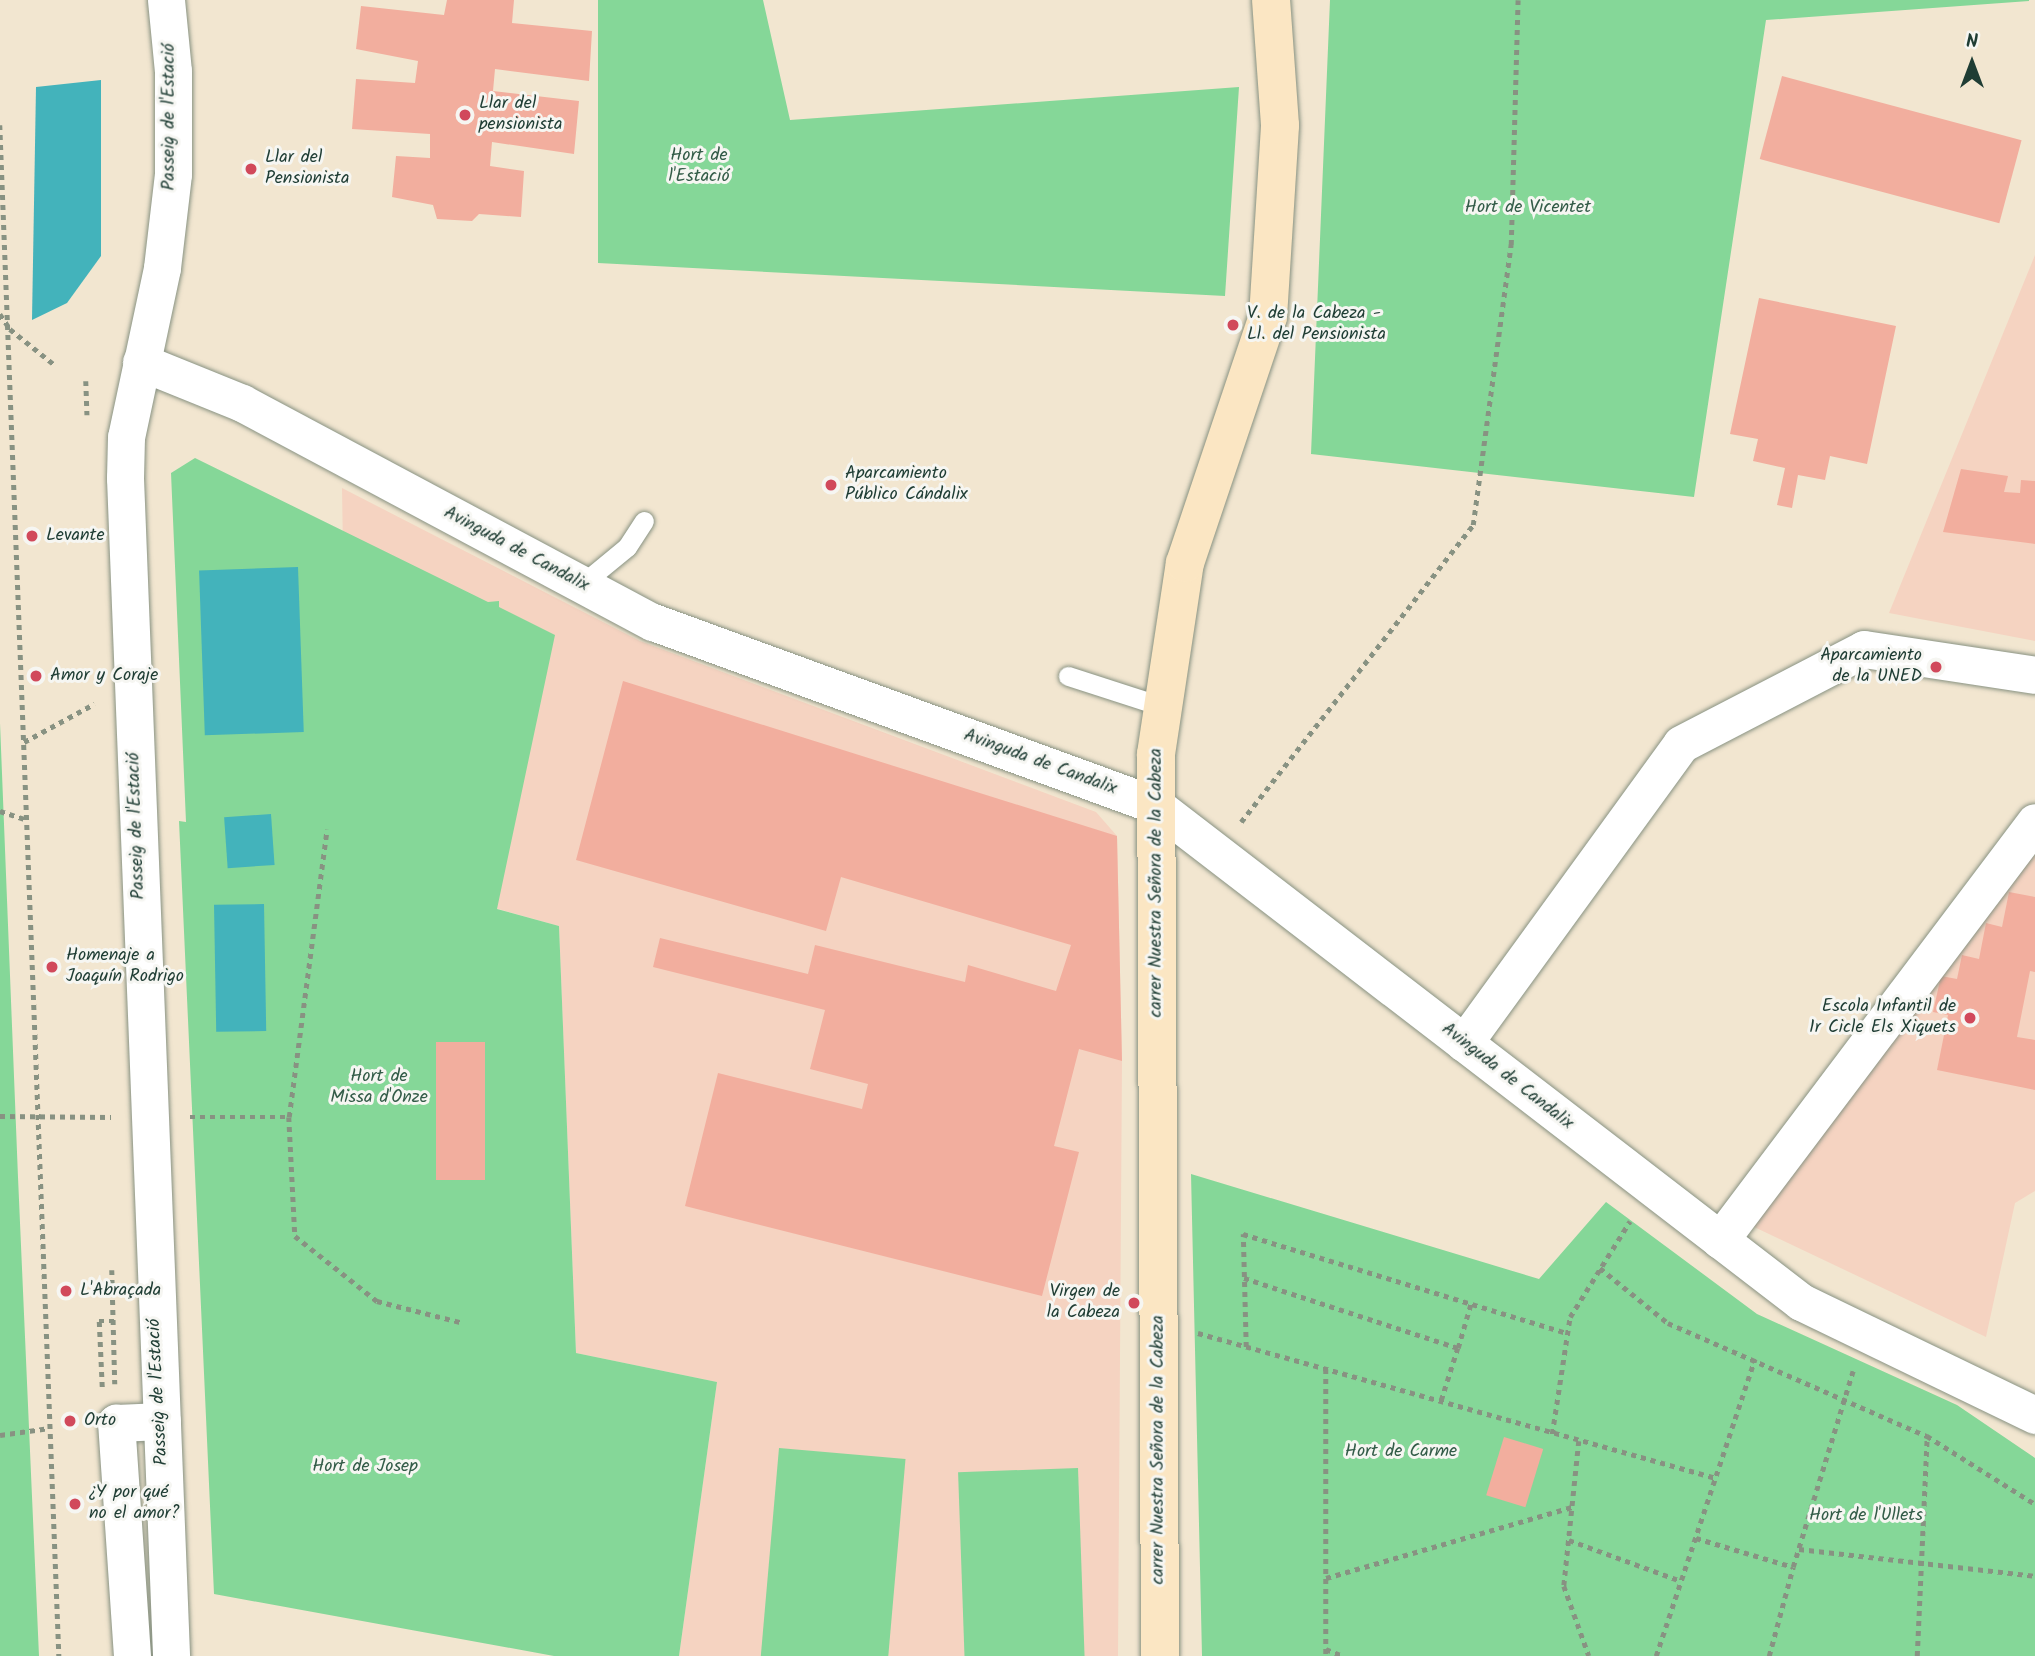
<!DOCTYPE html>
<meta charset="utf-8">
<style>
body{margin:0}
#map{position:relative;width:2035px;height:1656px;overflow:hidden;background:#f2e6d0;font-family:Kalam,sans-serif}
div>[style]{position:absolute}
.built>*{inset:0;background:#f5d3c1}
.green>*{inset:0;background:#85d798;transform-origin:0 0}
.water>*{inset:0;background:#43b3bb;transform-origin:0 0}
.building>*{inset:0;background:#f2ae9e;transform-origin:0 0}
.path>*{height:4.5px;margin-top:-2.25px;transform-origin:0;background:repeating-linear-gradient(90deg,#889282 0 5px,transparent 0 10px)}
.roads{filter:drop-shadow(0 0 2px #889282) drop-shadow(0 0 2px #889282)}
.lane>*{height:19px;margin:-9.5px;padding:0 9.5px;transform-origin:9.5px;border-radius:9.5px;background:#fff}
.street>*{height:37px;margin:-18.5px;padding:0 18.5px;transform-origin:18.5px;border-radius:18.5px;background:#fff}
.secondary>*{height:38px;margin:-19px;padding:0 19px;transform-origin:19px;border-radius:19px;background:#fbe6c3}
.dots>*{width:19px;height:19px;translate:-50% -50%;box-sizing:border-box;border:4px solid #f6f6f2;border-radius:50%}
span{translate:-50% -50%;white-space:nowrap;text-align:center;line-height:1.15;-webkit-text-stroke:6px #f6f6f2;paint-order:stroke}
.poi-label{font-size:18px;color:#1f3d34}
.left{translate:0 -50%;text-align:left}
.right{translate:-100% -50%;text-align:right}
.street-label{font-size:18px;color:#1f3d34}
.park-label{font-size:18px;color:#335c48}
.north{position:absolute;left:1937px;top:28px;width:70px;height:70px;-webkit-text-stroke:5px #f6f6f2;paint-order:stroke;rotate:0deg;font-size:19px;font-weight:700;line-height:28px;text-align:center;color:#1f3d34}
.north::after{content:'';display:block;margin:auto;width:24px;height:32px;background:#1f3d34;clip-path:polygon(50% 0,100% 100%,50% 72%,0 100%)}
</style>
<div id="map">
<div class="built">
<i style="clip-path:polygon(2035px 255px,2035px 641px,1889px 613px)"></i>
<i style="clip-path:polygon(342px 488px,640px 641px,1096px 812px,1117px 836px,1122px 1061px,1118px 1656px,679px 1656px,717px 1382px,576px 1353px,559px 926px,348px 867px)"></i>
<i style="clip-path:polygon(2035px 844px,2035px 1191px,2015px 1203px,1986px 1337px,1750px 1225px)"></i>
</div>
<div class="green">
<i style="clip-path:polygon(598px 0,763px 0,790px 120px,1239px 87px,1225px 296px,598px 263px)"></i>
<i style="clip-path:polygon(1330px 0,2029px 0,2029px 1px,1766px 20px,1694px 497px,1311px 454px)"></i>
<i style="clip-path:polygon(195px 458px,488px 602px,499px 601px,499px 607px,555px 635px,497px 909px,559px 926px,576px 1353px,717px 1382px,679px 1656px,554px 1656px,214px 1594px,179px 821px,186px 822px,171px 473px)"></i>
<i style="clip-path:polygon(0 723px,18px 1177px,39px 1656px,0 1656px)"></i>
<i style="clip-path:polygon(1191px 1174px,1539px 1279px,1606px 1202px,1757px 1314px,1957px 1405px,2035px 1458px,2035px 1656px,1202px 1656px)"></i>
<i style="left:779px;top:1448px;width:127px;height:209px;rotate:5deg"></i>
<i style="left:1078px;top:1468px;width:188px;height:120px;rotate:88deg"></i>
</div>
<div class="water">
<i style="clip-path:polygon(101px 80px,101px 256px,67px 303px,32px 320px,36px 87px)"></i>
<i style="left:298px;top:567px;width:165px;height:99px;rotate:88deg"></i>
<i style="left:271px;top:814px;width:51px;height:47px;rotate:86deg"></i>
<i style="left:264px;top:904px;width:127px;height:50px;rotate:89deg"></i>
</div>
<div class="building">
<i style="clip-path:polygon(447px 0,514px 0,512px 23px,592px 31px,589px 81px,495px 69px,493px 91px,579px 101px,574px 154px,492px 142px,490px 166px,524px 171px,521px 217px,479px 214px,472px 221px,437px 219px,433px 205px,392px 197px,396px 156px,430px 158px,430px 134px,352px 129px,356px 79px,415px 83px,418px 61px,356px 49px,361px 6px,444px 15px)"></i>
<i style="left:1782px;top:76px;width:248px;height:86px;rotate:15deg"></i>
<i style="clip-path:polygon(1759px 298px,1896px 326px,1867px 464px,1830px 456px,1825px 480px,1798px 475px,1792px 508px,1777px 505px,1785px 468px,1753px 461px,1758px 439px,1730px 434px)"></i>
<i style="clip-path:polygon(1961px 469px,2008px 476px,2004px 492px,2020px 493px,2021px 480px,2035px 481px,2035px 544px,1943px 532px)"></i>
<i style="clip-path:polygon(623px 681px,1117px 836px,1122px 1061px,1079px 1049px,1054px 1146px,1079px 1152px,1042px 1296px,685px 1206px,718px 1073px,862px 1109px,868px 1084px,810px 1069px,825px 1010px,653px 967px,660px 938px,808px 974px,815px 945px,965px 982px,968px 965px,1056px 991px,1071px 945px,841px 877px,826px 931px,576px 860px)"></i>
<i style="clip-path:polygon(2009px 892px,2035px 897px,2035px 972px,2030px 971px,2017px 1037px,2035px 1040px,2035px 1090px,1937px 1070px,1948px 1015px,1933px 1012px,1941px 976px,1957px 979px,1962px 955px,1979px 959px,1986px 923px,2002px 927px)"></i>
<i style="left:436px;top:1042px;width:49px;height:138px"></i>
<i style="left:1504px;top:1437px;width:41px;height:61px;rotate:17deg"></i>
</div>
<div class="path">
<i style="left:0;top:125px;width:1532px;rotate:87.79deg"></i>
<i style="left:0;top:314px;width:18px;rotate:56deg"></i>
<i style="left:10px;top:329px;width:59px;rotate:38.8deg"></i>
<i style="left:86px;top:381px;width:34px;rotate:88deg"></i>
<i style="left:24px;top:742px;width:80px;rotate:-28.5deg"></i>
<i style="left:0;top:811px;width:28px;rotate:18deg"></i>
<i style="left:1241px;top:822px;width:377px;rotate:-52deg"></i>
<i style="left:1473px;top:525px;width:283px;rotate:-82.3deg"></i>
<i style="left:1511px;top:245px;width:245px;rotate:-88.4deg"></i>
<i style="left:0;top:1116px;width:111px;rotate:0.5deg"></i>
<i style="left:190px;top:1117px;width:99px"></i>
<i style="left:289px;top:1117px;width:119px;rotate:87.1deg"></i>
<i style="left:295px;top:1236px;width:105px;rotate:38.4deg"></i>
<i style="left:377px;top:1301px;width:86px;rotate:14.2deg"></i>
<i style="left:289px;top:1117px;width:290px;rotate:-82.5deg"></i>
<i style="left:1600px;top:1268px;width:87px;rotate:39deg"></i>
<i style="left:1668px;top:1323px;width:283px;rotate:23.6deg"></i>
<i style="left:1927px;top:1436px;width:128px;rotate:32.2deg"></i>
<i style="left:112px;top:1270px;width:114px;rotate:88.5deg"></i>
<i style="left:1244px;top:1278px;width:225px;rotate:18.1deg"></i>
<i style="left:1458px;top:1348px;width:57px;rotate:107.5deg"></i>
<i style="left:1198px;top:1333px;width:538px;rotate:15.64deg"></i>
<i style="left:1246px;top:1347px;width:113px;rotate:-91.5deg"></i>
<i style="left:1243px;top:1234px;width:339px;rotate:17deg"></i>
<i style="left:1458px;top:1348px;width:47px;rotate:-73.9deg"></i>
<i style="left:1326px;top:1369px;width:287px;rotate:90deg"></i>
<i style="left:102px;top:1387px;width:66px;rotate:-92.6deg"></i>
<i style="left:99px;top:1321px;width:16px"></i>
<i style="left:1552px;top:1434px;width:118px;rotate:-81.3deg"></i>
<i style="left:1570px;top:1317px;width:113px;rotate:-58deg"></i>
<i style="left:0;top:1435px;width:50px;rotate:-8deg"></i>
<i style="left:1579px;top:1441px;width:146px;rotate:95.9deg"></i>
<i style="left:1564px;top:1586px;width:74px;rotate:70.3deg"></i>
<i style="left:1696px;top:1538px;width:101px;rotate:16.6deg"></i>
<i style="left:1793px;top:1567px;width:205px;rotate:-73deg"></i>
<i style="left:1569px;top:1540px;width:119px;rotate:20.1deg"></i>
<i style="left:1799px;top:1549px;width:238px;rotate:6.5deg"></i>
<i style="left:1326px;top:1578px;width:256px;rotate:-16.1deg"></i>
<i style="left:1326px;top:1649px;width:18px;rotate:22deg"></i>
<i style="left:1656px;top:1656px;width:313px;rotate:-71.6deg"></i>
<i style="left:1769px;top:1656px;width:92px;rotate:-74.9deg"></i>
<i style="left:1917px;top:1656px;width:219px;rotate:-87.4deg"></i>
</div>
<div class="roads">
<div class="lane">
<i style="left:582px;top:584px;width:58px;rotate:-39.4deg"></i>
<i style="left:627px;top:547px;width:31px;rotate:-57deg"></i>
<i style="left:1068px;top:676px;width:98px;rotate:17.9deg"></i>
</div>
<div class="street">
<i style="left:166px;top:0;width:71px;rotate:84.4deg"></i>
<i style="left:173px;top:71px;width:103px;rotate:90deg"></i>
<i style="left:173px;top:174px;width:95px;rotate:96.7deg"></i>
<i style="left:162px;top:268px;width:173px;rotate:102deg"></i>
<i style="left:126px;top:437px;width:41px;rotate:91.4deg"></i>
<i style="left:125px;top:478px;width:1179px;rotate:87.76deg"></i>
<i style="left:141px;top:362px;width:109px;rotate:22.1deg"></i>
<i style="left:242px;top:403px;width:466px;rotate:28.1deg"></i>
<i style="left:653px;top:622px;width:534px;rotate:20.03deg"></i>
<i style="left:1155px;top:805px;width:815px;rotate:37.57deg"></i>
<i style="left:1801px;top:1302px;width:260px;rotate:25.8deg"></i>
<i style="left:1464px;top:1043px;width:369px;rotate:-54deg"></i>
<i style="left:1681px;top:744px;width:206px;rotate:-27.4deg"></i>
<i style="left:1864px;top:649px;width:173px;rotate:8.6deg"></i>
<i style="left:1720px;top:1240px;width:523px;rotate:-53deg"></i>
<i style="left:132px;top:1656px;width:234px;rotate:-93.9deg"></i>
<i style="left:116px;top:1423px;width:46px;rotate:-2.5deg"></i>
</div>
<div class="secondary">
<i style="left:1160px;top:1656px;width:902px;rotate:-90.25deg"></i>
<i style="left:1156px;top:754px;width:193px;rotate:-81.4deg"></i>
<i style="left:1185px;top:563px;width:260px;rotate:-71.4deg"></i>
<i style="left:1268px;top:317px;width:192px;rotate:-86.4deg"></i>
<i style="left:1280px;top:125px;width:125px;rotate:-94.1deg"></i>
</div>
</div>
<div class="dots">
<i style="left:465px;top:115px;background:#d1495b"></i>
<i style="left:251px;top:169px;background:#d1495b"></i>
<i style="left:1233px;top:325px;background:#d1495b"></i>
<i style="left:831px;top:485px;background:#d1495b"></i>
<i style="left:32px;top:536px;background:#d1495b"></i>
<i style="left:1936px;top:667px;background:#d1495b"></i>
<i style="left:36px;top:676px;background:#d1495b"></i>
<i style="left:52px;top:967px;background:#d1495b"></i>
<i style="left:1970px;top:1018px;background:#d1495b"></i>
<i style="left:66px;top:1291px;background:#d1495b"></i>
<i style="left:1134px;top:1303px;background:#d1495b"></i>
<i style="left:70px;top:1421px;background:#d1495b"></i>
<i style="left:75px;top:1504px;background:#d1495b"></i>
</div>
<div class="poi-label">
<span class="left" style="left:479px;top:115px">Llar del<br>pensionista</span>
<span class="left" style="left:265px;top:169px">Llar del<br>Pensionista</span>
<span class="left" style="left:1247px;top:325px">V. de la Cabeza -<br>Ll. del Pensionista</span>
<span class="left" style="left:845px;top:485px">Aparcamiento<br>Público Cándalix</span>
<span class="left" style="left:46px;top:536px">Levante</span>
<span class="right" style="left:1922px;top:667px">Aparcamiento<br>de la UNED</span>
<span class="left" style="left:50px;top:676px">Amor y Coraje</span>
<span class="left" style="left:66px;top:967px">Homenaje a<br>Joaquín Rodrigo</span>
<span class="right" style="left:1956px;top:1018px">Escola Infantil de<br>1r Cicle Els Xiquets</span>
<span class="left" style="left:80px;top:1291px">L'Abraçada</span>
<span class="right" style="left:1120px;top:1303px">Virgen de<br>la Cabeza</span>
<span class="left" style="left:84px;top:1421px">Orto</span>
<span class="left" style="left:89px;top:1504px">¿Y por qué<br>no el amor?</span>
</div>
<div class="street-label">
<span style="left:170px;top:117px;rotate:-90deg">Passeig de l'Estació</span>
<span style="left:516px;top:550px;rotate:28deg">Avinguda de Candalix</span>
<span style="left:1040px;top:763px;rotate:20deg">Avinguda de Candalix</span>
<span style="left:137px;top:826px;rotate:-92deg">Passeig de l'Estació</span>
<span style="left:1157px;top:883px;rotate:-90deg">carrer Nuestra Señora de la Cabeza</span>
<span style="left:1507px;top:1077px;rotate:38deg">Avinguda de Candalix</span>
<span style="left:159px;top:1392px;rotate:-93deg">Passeig de l'Estació</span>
<span style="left:1159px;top:1450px;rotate:-90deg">carrer Nuestra Señora de la Cabeza</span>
</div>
<div class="park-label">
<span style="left:699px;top:167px">Hort de<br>l'Estació</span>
<span style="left:1528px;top:208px">Hort de Vicentet</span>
<span style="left:379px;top:1088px">Hort de<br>Missa d'Onze</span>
<span style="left:1401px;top:1452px">Hort de Carme</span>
<span style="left:365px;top:1467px">Hort de Josep</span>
<span style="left:1866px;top:1516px">Hort de l'Ullets</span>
</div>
<div class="north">N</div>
</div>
